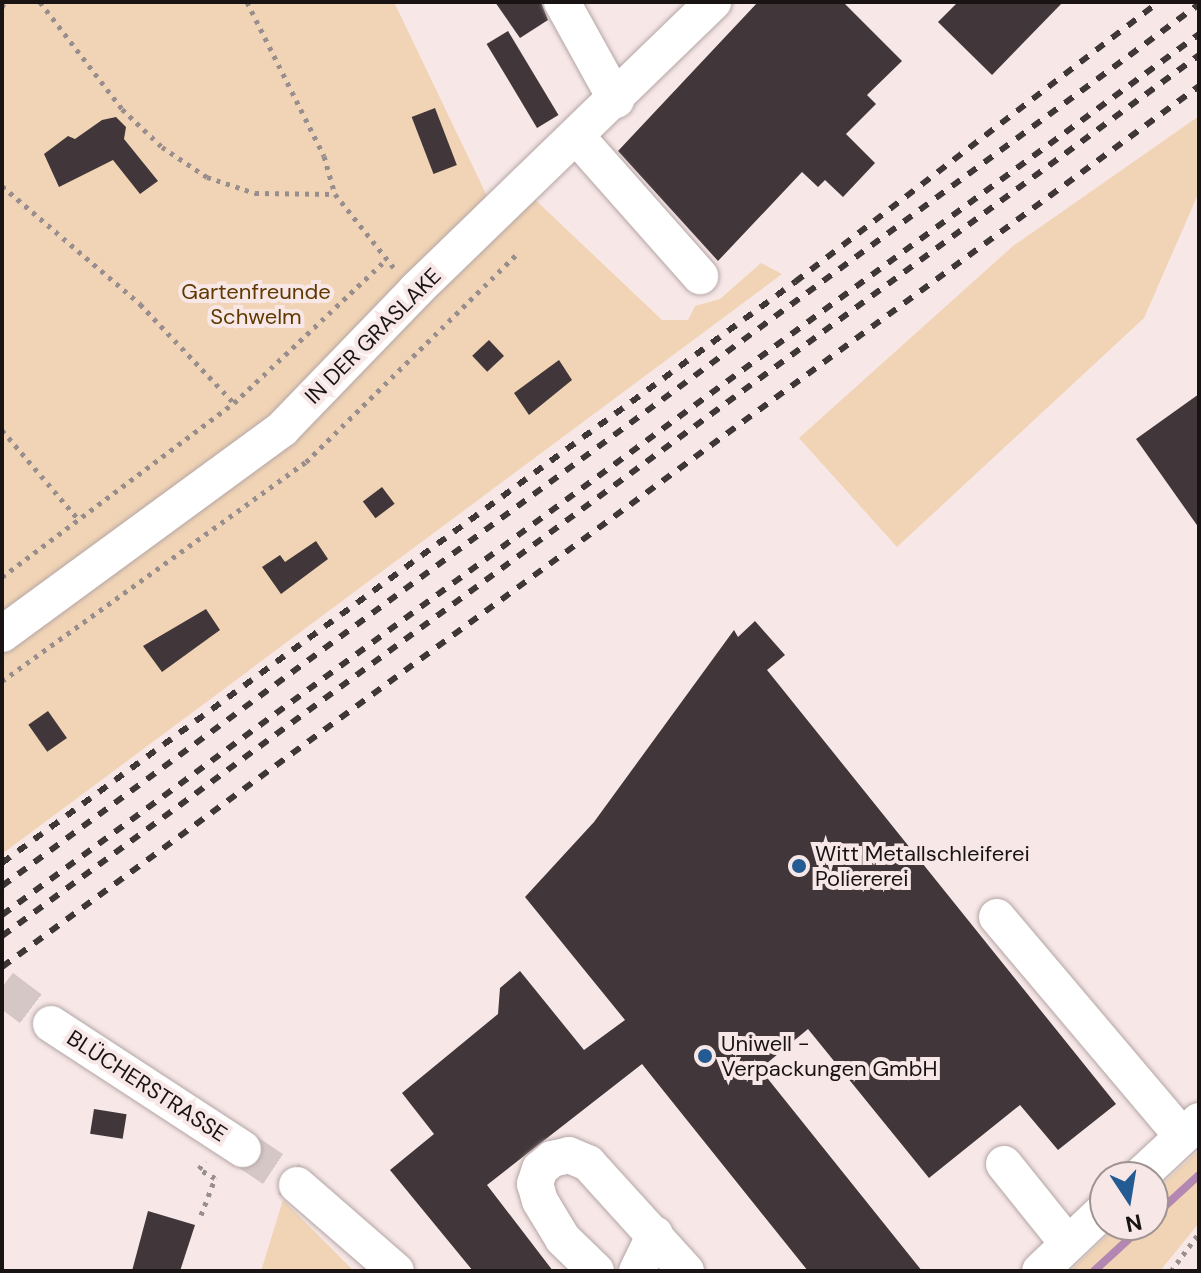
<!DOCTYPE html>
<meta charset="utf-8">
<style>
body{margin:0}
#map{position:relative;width:1201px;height:1273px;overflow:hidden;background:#f7e7e7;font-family:"DM Sans",sans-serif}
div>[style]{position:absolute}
.green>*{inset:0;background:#f1d4b5}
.stream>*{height:8px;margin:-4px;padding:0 4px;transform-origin:4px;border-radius:4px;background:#b387b1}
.building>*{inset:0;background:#41363a;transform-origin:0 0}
.minor-tunnel>*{height:36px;margin-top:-18px;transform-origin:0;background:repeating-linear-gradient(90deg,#d6c7c7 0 36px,transparent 0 54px)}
.path>*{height:5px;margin-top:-2.5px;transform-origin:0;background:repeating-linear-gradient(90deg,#998e8e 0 4px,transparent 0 10px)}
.roads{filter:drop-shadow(0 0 2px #b4a5a5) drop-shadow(0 0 2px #b4a5a5)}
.minor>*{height:36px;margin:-18px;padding:0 18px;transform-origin:18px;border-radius:18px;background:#fff}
.rail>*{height:6px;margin-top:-3px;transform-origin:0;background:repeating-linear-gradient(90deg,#3f3737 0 10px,transparent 0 20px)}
.dots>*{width:22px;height:22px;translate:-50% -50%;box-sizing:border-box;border:4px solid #f7e7e7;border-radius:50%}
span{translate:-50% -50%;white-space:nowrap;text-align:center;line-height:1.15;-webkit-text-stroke:8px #f7e7e7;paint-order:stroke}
.park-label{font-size:22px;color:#613900}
.street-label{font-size:22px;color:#191313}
.poi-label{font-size:22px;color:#191313}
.left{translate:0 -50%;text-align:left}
.frame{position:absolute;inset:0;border:4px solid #191313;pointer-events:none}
.north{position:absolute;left:1089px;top:1161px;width:80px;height:80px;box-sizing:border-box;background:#f7e7e7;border:2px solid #9e9292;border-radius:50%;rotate:168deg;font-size:22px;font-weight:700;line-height:32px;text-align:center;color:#191313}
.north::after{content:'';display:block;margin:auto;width:28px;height:36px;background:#255b93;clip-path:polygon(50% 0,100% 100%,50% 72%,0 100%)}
</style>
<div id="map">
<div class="green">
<i style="clip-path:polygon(2px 2px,394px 2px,499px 221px,526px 191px,662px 320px,688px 320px,695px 306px,720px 299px,761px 263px,782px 274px,2px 854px)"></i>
<i style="clip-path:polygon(1199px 116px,1199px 192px,1144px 318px,897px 547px,799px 438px,1013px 246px)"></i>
<i style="clip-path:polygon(1199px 1150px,1199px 1223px,1160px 1271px,1070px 1271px,1118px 1225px,1153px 1225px,1153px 1193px)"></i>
<i style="clip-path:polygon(283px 1200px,354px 1271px,261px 1271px)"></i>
</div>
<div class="stream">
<i style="left:1153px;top:1217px;width:62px;rotate:-42.4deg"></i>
<i style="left:1094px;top:1271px;width:68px;rotate:-42.6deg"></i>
</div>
<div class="building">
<i style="clip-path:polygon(495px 2px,541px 2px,548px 20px,520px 38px)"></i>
<i style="clip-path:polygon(758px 2px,843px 2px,902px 61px,867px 95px,876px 104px,846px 134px,875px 163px,843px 197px,825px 180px,818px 187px,802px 172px,718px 261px,618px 151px)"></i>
<i style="clip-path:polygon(958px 2px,1063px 2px,992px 75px,938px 22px)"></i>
<i style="left:508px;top:31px;width:98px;height:25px;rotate:59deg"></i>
<i style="left:435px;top:108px;width:61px;height:25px;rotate:69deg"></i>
<i style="clip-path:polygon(116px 117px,126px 127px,124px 139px,158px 181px,140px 194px,113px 160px,59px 187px,44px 154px,68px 136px,75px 139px,102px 120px)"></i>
<i style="left:489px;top:340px;width:22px;height:23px;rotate:47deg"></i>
<i style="clip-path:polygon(559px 360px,572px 380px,529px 415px,514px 393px)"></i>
<i style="clip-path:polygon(1199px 394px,1199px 528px,1136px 439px)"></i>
<i style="left:382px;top:487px;width:21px;height:24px;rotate:53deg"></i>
<i style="clip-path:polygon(316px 541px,328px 559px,281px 594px,262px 567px,280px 555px,285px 562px)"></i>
<i style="clip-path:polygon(206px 609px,220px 630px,162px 672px,143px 646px)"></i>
<i style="clip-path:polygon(755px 621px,785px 655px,767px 670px,1116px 1104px,1058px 1150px,1020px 1105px,929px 1178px,808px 1029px,760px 1069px,922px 1271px,808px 1271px,642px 1064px,487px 1185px,553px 1271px,473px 1271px,390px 1170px,434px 1134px,402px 1093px,498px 1014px,500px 988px,520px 971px,584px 1050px,625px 1020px,525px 897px,594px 822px,734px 630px,738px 637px)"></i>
<i style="left:48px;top:711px;width:33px;height:24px;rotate:55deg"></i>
<i style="left:94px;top:1109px;width:33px;height:25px;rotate:9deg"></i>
<i style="clip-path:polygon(148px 1211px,195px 1225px,180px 1271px,132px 1271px)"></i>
</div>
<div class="minor-tunnel">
<i style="left:2px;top:987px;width:61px;rotate:37.1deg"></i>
<i style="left:243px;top:1149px;width:65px;rotate:33.7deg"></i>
</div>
<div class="path">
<i style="left:40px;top:2px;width:135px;rotate:52.5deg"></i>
<i style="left:122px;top:109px;width:55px;rotate:43.5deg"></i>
<i style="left:162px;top:147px;width:54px;rotate:33.7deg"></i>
<i style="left:207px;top:177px;width:51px;rotate:18.4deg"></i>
<i style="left:255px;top:193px;width:80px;rotate:0.7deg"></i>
<i style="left:247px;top:2px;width:172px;rotate:63.4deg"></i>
<i style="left:324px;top:156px;width:40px;rotate:74deg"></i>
<i style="left:335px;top:194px;width:95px;rotate:51.4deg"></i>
<i style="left:2px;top:7px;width:6px;rotate:-59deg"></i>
<i style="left:2px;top:186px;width:182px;rotate:40.5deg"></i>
<i style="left:140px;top:304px;width:137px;rotate:46.5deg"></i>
<i style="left:2px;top:430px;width:118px;rotate:49.5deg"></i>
<i style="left:2px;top:577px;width:290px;rotate:-36.9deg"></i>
<i style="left:234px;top:403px;width:209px;rotate:-43.3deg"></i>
<i style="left:2px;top:681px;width:375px;rotate:-35.8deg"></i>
<i style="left:306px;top:462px;width:295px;rotate:-44.6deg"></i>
<i style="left:201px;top:1215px;width:40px;rotate:-69deg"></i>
<i style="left:215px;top:1178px;width:18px;rotate:-151deg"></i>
<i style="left:199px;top:1169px;width:10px;rotate:-53deg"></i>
<i style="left:1171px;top:1271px;width:47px;rotate:-53.6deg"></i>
</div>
<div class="roads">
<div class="minor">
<i style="left:562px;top:2px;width:112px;rotate:61.1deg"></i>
<i style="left:577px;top:137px;width:186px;rotate:48.5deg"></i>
<i style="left:2px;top:634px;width:347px;rotate:-36.2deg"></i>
<i style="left:282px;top:429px;width:193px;rotate:-46deg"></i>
<i style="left:416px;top:290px;width:414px;rotate:-44.1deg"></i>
<i style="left:997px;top:917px;width:287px;rotate:49.8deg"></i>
<i style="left:51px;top:1024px;width:229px;rotate:33.1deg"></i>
<i style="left:1004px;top:1164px;width:102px;rotate:51.3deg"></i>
<i style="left:1139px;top:1177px;width:82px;rotate:-43deg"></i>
<i style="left:297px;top:1185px;width:131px;rotate:41deg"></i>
<i style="left:596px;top:1271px;width:46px;rotate:-135.9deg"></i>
<i style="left:563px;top:1239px;width:44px;rotate:-121.2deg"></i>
<i style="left:540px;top:1201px;width:18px;rotate:-106deg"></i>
<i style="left:535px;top:1184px;width:16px;rotate:-72deg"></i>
<i style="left:540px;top:1169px;width:16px;rotate:-40deg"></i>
<i style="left:552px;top:1159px;width:17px;rotate:-13deg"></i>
<i style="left:569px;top:1155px;width:21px;rotate:23deg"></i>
<i style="left:588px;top:1163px;width:146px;rotate:47.8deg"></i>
<i style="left:637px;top:1271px;width:41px;rotate:-64.1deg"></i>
<i style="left:1040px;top:1271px;width:90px;rotate:-43.6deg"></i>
</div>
</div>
<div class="rail">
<i style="left:2px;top:863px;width:983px;rotate:-36.23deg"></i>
<i style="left:795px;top:282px;width:459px;rotate:-37.6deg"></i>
<i style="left:2px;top:886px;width:1487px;rotate:-36.38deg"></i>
<i style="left:2px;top:915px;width:1486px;rotate:-36.35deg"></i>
<i style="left:2px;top:936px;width:1486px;rotate:-36.35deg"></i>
<i style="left:2px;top:967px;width:1486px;rotate:-36.35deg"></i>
</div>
<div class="dots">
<i style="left:799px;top:866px;background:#255b93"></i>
<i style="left:705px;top:1056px;background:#255b93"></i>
</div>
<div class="park-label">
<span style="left:256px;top:304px">Gartenfreunde<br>Schwelm</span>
</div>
<div class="street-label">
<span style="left:373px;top:336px;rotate:-45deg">IN DER GRASLAKE</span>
<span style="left:147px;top:1086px;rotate:33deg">BLÜCHERSTRASSE</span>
</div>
<div class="poi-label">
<span class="left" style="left:815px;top:866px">Witt Metallschleiferei<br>Poliererei</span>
<span class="left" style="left:721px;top:1056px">Uniwell -<br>Verpackungen GmbH</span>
</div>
<div class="frame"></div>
<div class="north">N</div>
</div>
